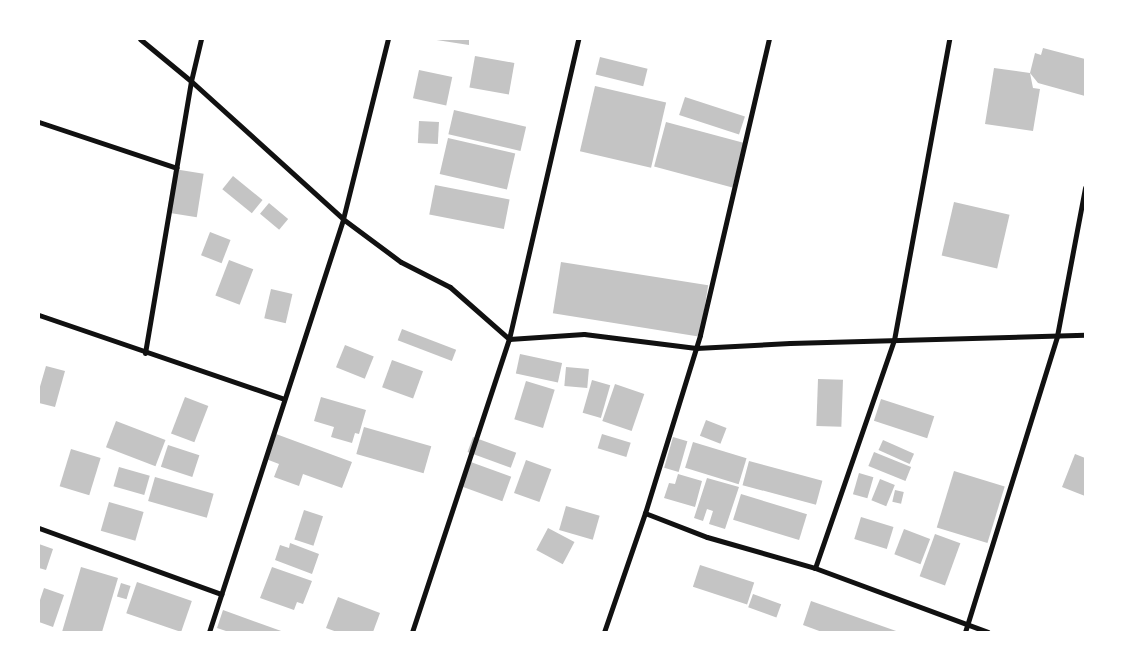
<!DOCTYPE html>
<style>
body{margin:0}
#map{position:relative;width:1124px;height:671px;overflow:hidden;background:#fff;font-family:Arial,sans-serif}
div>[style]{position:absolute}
.building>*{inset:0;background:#c4c4c4;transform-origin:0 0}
.minor>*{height:5px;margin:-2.5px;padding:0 2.5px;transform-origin:2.5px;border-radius:2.5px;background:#111}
span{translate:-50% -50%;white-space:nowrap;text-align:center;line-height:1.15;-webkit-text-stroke:4.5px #fff;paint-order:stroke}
.frame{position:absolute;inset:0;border:40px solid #fff;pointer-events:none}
</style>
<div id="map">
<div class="building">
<i style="clip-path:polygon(430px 39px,469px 39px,469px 45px)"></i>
<i style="clip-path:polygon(1043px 48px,1085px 59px,1085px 96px,1038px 83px,1030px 73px,1033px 88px,1040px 89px,1033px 131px,985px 124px,994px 68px,1030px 73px,1035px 53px,1041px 55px)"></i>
<i style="left:475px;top:56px;width:40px;height:32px;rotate:10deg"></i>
<i style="left:600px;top:57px;width:49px;height:18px;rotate:14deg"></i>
<i style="left:419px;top:70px;width:34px;height:29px;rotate:12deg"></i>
<i style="left:595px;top:86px;width:73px;height:67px;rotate:13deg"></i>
<i style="left:685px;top:97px;width:63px;height:19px;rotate:18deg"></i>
<i style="left:454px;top:110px;width:74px;height:25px;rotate:13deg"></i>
<i style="left:419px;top:121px;width:20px;height:22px;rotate:3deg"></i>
<i style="left:666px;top:122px;width:81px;height:46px;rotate:15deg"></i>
<i style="left:448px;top:138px;width:69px;height:37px;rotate:13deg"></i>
<i style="left:174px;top:169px;width:30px;height:44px;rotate:9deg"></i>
<i style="left:233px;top:176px;width:38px;height:17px;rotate:39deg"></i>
<i style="left:435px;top:185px;width:76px;height:30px;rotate:11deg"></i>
<i style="left:954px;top:202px;width:57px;height:55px;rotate:13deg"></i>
<i style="left:269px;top:203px;width:25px;height:14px;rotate:40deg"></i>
<i style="left:210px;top:232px;width:22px;height:25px;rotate:21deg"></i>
<i style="left:229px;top:260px;width:26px;height:38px;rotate:21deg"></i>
<i style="left:561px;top:262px;width:149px;height:52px;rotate:9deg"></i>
<i style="left:271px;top:289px;width:22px;height:30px;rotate:13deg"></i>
<i style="left:402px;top:329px;width:58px;height:12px;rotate:21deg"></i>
<i style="left:345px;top:345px;width:31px;height:24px;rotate:22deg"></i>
<i style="left:520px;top:354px;width:43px;height:20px;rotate:12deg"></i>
<i style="left:392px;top:360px;width:33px;height:29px;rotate:20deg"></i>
<i style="clip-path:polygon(46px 366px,65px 371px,55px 407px,39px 403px,39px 390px)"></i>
<i style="left:566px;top:367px;width:23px;height:19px;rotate:5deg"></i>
<i style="left:818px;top:379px;width:25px;height:47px;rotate:2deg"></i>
<i style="left:592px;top:380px;width:19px;height:34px;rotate:16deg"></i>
<i style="left:526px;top:381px;width:30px;height:40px;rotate:17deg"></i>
<i style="left:615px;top:384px;width:31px;height:39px;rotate:19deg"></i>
<i style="left:185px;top:397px;width:25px;height:39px;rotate:21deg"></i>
<i style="clip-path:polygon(321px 397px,366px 410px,359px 434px,355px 433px,352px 443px,331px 437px,334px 427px,314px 421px)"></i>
<i style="left:881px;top:399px;width:56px;height:23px;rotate:18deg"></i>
<i style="left:706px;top:420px;width:22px;height:17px;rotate:21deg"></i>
<i style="left:116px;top:421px;width:53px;height:28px;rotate:21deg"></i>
<i style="left:364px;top:427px;width:70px;height:28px;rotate:16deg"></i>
<i style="clip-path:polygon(276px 434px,352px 462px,342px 488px,303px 474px,299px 486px,274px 477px,279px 464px,266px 459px)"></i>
<i style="left:602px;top:434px;width:30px;height:15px;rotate:17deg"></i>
<i style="left:473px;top:437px;width:46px;height:16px;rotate:20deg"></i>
<i style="left:673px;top:437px;width:15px;height:32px;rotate:16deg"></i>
<i style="left:883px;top:440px;width:34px;height:11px;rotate:24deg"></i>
<i style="left:693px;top:442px;width:56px;height:27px;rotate:17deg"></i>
<i style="left:168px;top:445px;width:33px;height:23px;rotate:18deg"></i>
<i style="left:71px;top:449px;width:31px;height:39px;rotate:17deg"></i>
<i style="left:874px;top:452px;width:40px;height:15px;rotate:22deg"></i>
<i style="clip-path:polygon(1075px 454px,1085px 458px,1085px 496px,1062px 487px)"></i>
<i style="left:526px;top:460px;width:27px;height:35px;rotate:20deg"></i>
<i style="left:468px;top:461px;width:46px;height:26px;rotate:20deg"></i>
<i style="left:749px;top:461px;width:76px;height:25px;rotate:15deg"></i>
<i style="left:119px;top:467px;width:32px;height:20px;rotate:16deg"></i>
<i style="left:954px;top:471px;width:53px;height:59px;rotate:17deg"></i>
<i style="left:859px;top:473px;width:15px;height:22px;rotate:16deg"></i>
<i style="clip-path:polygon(678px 474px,702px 481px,695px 507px,664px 498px,669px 483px,675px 484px)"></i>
<i style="left:155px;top:477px;width:61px;height:25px;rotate:16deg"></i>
<i style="clip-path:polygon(707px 478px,739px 487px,725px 529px,709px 524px,713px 511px,707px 509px,703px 521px,694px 518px)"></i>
<i style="left:880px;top:479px;width:16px;height:23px;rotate:22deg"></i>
<i style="left:895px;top:490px;width:9px;height:12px;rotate:13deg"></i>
<i style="left:741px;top:494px;width:69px;height:27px;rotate:17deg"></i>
<i style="left:109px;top:502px;width:36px;height:30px;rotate:16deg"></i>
<i style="left:566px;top:506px;width:35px;height:25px;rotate:16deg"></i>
<i style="left:304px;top:510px;width:20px;height:31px;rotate:18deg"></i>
<i style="left:861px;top:517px;width:34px;height:23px;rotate:17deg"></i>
<i style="left:548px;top:528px;width:30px;height:25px;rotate:28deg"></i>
<i style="left:904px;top:529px;width:28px;height:27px;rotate:21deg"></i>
<i style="left:935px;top:534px;width:27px;height:45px;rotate:20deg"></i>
<i style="clip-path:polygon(290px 543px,319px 554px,312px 574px,275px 560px,280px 545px,289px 548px)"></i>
<i style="clip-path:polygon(39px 544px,53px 549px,46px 570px,39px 568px)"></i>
<i style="left:700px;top:565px;width:57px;height:23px;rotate:18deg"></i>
<i style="clip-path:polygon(81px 567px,118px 578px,102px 632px,62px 632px)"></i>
<i style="clip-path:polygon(272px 567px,312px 581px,303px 604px,297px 602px,294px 610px,260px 598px)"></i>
<i style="left:137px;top:582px;width:58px;height:33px;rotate:19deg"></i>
<i style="left:121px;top:583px;width:10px;height:14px;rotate:17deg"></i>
<i style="clip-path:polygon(44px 588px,64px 595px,53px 627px,39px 622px,39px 603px)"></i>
<i style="left:753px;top:594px;width:30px;height:14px;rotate:20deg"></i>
<i style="clip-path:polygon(338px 597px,380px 613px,373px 632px,337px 632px,326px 628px)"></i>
<i style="clip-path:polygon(811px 601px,899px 632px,822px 632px,803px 625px)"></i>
<i style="clip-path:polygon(223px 610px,284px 632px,229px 632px,217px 628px)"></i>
</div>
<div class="minor">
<i style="left:140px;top:39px;width:66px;rotate:39.5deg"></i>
<i style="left:191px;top:81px;width:205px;rotate:42.2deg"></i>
<i style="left:343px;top:219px;width:72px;rotate:36.6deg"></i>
<i style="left:401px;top:262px;width:55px;rotate:27deg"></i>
<i style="left:450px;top:287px;width:79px;rotate:41.4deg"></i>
<i style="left:509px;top:339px;width:75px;rotate:-3.8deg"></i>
<i style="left:584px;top:334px;width:113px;rotate:7.1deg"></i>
<i style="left:696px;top:348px;width:94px;rotate:-3deg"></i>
<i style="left:790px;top:343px;width:295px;rotate:-1.6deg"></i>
<i style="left:39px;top:122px;width:145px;rotate:18.4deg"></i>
<i style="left:39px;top:315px;width:259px;rotate:18.9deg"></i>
<i style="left:145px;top:353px;width:276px;rotate:-80.4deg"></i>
<i style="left:191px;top:81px;width:43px;rotate:-76.6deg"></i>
<i style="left:645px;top:513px;width:66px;rotate:21.2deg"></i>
<i style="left:707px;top:537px;width:112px;rotate:16deg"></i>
<i style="left:815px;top:568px;width:184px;rotate:20.3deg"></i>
<i style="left:39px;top:528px;width:194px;rotate:19.9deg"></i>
<i style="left:815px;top:568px;width:241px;rotate:-70.9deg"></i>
<i style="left:894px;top:340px;width:306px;rotate:-79.6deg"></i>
<i style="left:209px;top:632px;width:434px;rotate:-72deg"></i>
<i style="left:343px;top:219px;width:186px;rotate:-76deg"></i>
<i style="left:412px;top:632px;width:309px;rotate:-71.7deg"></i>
<i style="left:509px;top:339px;width:308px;rotate:-77deg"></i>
<i style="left:604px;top:632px;width:126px;rotate:-71deg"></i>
<i style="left:645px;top:513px;width:186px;rotate:-72.8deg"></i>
<i style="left:700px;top:335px;width:304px;rotate:-76.9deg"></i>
<i style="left:965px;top:632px;width:310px;rotate:-72.7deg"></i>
<i style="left:1057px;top:336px;width:151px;rotate:-79.3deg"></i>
</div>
<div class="frame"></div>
</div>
